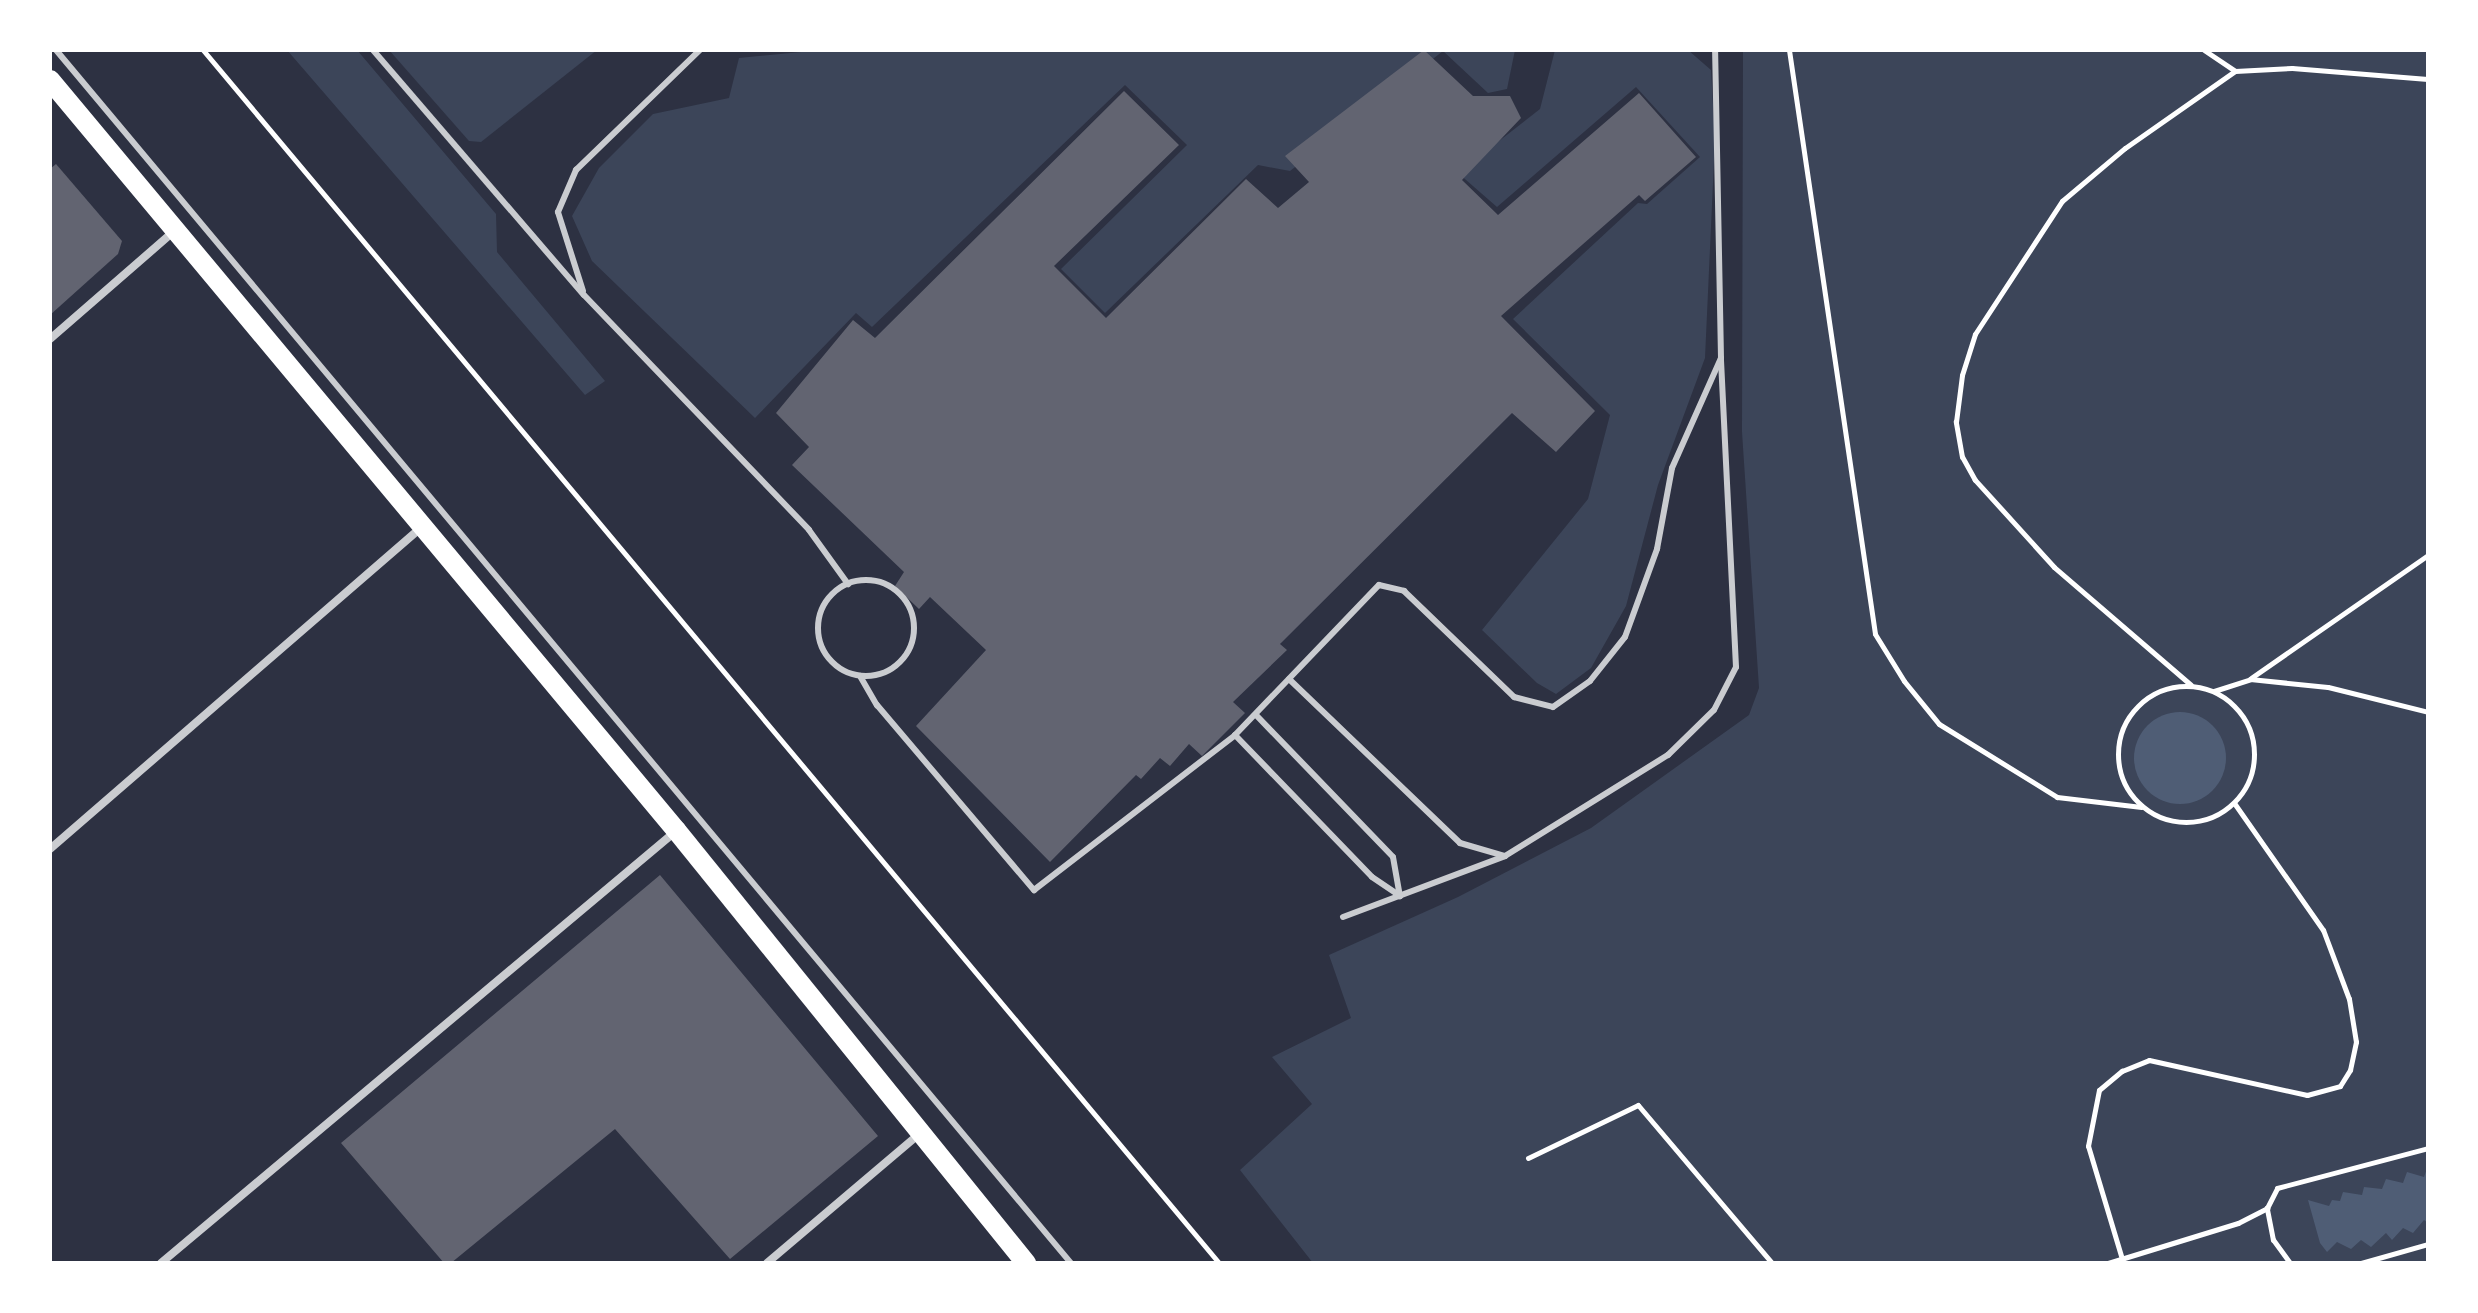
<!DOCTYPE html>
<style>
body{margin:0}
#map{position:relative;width:2478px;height:1313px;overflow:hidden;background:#2d3142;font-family:"Fira Sans",sans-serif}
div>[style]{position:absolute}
.green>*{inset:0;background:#3c4559}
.water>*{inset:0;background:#4f5d75}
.round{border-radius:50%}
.building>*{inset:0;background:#626471}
.path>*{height:5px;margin:-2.5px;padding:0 2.5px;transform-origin:2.5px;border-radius:2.5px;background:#fff}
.path>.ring{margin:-2.5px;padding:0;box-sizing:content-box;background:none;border:5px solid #fff;border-radius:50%}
.service>*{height:6px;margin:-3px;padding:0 3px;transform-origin:3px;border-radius:3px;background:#caccd0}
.service>.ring{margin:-3px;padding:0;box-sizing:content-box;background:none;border:6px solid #caccd0;border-radius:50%}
.minor>*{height:8px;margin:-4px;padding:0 4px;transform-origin:4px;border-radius:4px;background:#caccd0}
.primary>*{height:20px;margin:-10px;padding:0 10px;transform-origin:10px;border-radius:10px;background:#fff}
span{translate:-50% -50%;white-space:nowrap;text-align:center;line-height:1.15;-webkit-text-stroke:7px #fff;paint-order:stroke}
.frame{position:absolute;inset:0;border:52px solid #fff;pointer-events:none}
</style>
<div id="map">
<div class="green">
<i style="clip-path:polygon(287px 50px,357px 50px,496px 214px,497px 252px,605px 381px,585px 395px)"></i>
<i style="clip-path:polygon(389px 50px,597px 50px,481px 142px,469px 141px)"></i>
<i style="clip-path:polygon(822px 50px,1515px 50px,1507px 89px,1488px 93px,1443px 51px,1290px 171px,1258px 165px,1105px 313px,1061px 269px,1187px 145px,1125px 85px,872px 327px,856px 313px,755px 418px,592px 261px,572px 216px,599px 168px,653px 114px,729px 98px,739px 58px)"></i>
<i style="clip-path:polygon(1555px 50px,1688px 50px,1711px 70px,1715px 139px,1705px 358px,1658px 485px,1626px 606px,1591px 668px,1556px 694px,1537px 683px,1482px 630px,1588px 499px,1610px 415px,1513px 319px,1638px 203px,1647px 204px,1700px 157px,1636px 87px,1497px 207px,1458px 173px,1540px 109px)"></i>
<i style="clip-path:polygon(1743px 50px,2428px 50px,2428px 1263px,1313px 1263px,1240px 1170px,1312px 1104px,1272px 1057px,1351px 1018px,1329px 955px,1458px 897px,1591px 828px,1749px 715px,1759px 688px,1742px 432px)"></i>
</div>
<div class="water">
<i class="round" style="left:2134px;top:712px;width:92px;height:92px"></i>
<i style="clip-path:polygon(2428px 1166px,2428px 1223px,2424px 1220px,2413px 1233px,2403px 1228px,2392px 1240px,2386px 1233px,2371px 1247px,2361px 1240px,2351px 1249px,2337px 1242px,2327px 1252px,2320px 1243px,2308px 1200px,2329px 1206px,2332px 1200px,2340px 1201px,2343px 1192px,2362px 1195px,2364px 1187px,2382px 1189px,2386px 1179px,2403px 1183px,2407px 1172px,2424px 1177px)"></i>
</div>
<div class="building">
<i style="clip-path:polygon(1424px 50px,1473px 96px,1510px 96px,1521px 118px,1462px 180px,1498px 215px,1639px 93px,1696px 157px,1645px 201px,1639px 195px,1501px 316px,1595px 411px,1556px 452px,1512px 413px,1280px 644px,1287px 650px,1233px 702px,1245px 713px,1202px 756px,1189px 744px,1170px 766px,1160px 758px,1141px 779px,1136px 775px,1050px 862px,916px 726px,986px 650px,930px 597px,919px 609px,895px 586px,904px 572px,792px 465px,809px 447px,776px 413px,853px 320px,875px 338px,1124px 91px,1179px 145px,1054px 266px,1106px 318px,1246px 179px,1278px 208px,1309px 182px,1285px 156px)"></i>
<i style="clip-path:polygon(56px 164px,122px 241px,118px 254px,50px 315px,50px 169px)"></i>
<i style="clip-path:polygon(660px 875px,878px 1136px,730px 1259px,615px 1129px,451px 1263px,444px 1263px,341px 1143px)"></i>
</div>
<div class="path">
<i style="left:203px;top:50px;width:1582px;rotate:50.05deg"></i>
<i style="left:1789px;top:50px;width:590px;rotate:81.62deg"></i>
<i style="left:1875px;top:634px;width:55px;rotate:58.3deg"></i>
<i style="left:1904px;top:681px;width:55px;rotate:50.9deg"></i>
<i style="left:1939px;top:724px;width:139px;rotate:31.7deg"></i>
<i style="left:2057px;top:797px;width:85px;rotate:6.8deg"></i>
<i style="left:2204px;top:50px;width:37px;rotate:34deg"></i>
<i style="left:2251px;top:678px;width:216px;rotate:-34.8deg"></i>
<i style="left:2191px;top:685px;width:181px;rotate:-139.3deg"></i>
<i style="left:2054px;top:567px;width:118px;rotate:-132.2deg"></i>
<i style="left:1975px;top:480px;width:26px;rotate:-119deg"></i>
<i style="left:1962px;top:457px;width:36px;rotate:-100deg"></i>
<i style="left:1956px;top:422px;width:47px;rotate:-82.7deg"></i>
<i style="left:1962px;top:375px;width:43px;rotate:-72.4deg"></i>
<i style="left:1975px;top:334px;width:159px;rotate:-56.8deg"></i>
<i style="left:2062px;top:201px;width:82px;rotate:-40.1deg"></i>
<i style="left:2125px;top:148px;width:134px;rotate:-35deg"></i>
<i style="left:2235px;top:71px;width:57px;rotate:-3deg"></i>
<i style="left:2292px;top:68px;width:136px;rotate:4.6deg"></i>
<i class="ring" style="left:2118px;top:686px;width:131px;height:131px"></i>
<i style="left:2214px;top:691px;width:38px;rotate:-18deg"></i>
<i style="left:2250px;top:679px;width:78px;rotate:5.9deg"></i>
<i style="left:2328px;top:687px;width:103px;rotate:14deg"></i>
<i style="left:1528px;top:1158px;width:122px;rotate:-25.7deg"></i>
<i style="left:1638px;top:1105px;width:207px;rotate:49.7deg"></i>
<i style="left:2122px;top:1259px;width:118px;rotate:-106.7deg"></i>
<i style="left:2088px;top:1146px;width:57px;rotate:-78.9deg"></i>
<i style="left:2099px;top:1090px;width:30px;rotate:-40deg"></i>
<i style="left:2122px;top:1071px;width:29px;rotate:-22deg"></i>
<i style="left:2149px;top:1060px;width:162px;rotate:12.5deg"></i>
<i style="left:2307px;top:1095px;width:34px;rotate:-15deg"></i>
<i style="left:2340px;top:1086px;width:19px;rotate:-58deg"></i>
<i style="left:2350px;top:1070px;width:29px;rotate:-78deg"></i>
<i style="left:2356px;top:1042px;width:44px;rotate:-99.2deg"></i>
<i style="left:2349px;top:999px;width:74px;rotate:-110.6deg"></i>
<i style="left:2323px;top:930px;width:155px;rotate:-125deg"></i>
<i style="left:2108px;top:1263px;width:136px;rotate:-17.1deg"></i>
<i style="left:2238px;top:1223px;width:33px;rotate:-27deg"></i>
<i style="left:2290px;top:1263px;width:29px;rotate:-126deg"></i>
<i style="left:2273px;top:1240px;width:33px;rotate:-101deg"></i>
<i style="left:2267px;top:1208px;width:22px;rotate:-63deg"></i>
<i style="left:2277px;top:1188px;width:156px;rotate:-14.8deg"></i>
<i style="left:2361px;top:1263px;width:70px;rotate:-15.8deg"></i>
</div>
<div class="service">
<i style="left:56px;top:50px;width:1582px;rotate:50.08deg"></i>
<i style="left:373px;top:50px;width:323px;rotate:49.3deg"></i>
<i style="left:584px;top:295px;width:325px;rotate:46.2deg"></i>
<i style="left:809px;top:530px;width:67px;rotate:54.2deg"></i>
<i style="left:583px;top:291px;width:83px;rotate:-107.6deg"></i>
<i style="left:558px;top:212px;width:46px;rotate:-66.8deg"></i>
<i style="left:576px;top:170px;width:173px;rotate:-44.1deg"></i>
<i class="ring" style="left:818px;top:580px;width:90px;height:90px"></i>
<i style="left:860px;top:676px;width:34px;rotate:60deg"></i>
<i style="left:877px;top:705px;width:243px;rotate:49.7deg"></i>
<i style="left:1034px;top:890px;width:254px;rotate:-37.6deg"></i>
<i style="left:1235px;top:735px;width:208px;rotate:-46.2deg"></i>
<i style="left:1379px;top:585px;width:26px;rotate:13deg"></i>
<i style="left:1404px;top:591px;width:153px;rotate:43.9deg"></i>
<i style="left:1514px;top:697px;width:40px;rotate:14.4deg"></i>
<i style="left:1553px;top:707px;width:45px;rotate:-35.1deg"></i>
<i style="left:1590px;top:681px;width:56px;rotate:-51.5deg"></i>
<i style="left:1625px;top:637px;width:94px;rotate:-70deg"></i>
<i style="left:1657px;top:549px;width:82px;rotate:-79.5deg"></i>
<i style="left:1672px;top:468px;width:120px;rotate:-66deg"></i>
<i style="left:1289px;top:679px;width:237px;rotate:43.8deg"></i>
<i style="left:1460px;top:843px;width:47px;rotate:16.1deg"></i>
<i style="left:1256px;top:715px;width:197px;rotate:46deg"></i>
<i style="left:1393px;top:857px;width:40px;rotate:80deg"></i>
<i style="left:1235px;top:735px;width:197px;rotate:46deg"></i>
<i style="left:1372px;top:877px;width:34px;rotate:34deg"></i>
<i style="left:1343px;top:917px;width:173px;rotate:-20.6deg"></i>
<i style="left:1505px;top:856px;width:192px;rotate:-31.8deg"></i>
<i style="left:1668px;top:755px;width:64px;rotate:-44.4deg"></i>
<i style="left:1714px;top:710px;width:48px;rotate:-62.9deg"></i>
<i style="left:1736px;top:667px;width:309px;rotate:-92.8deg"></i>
<i style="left:1721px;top:358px;width:308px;rotate:-91.1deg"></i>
</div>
<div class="minor">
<i style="left:50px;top:339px;width:163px;rotate:-41deg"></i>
<i style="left:50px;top:849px;width:492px;rotate:-40.9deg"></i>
<i style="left:161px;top:1263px;width:672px;rotate:-39.99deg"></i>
<i style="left:767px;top:1263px;width:198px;rotate:-40.3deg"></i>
</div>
<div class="primary">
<i style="left:50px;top:80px;width:977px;rotate:50.15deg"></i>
<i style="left:676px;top:830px;width:557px;rotate:51.05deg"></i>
</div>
<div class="frame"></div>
</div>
